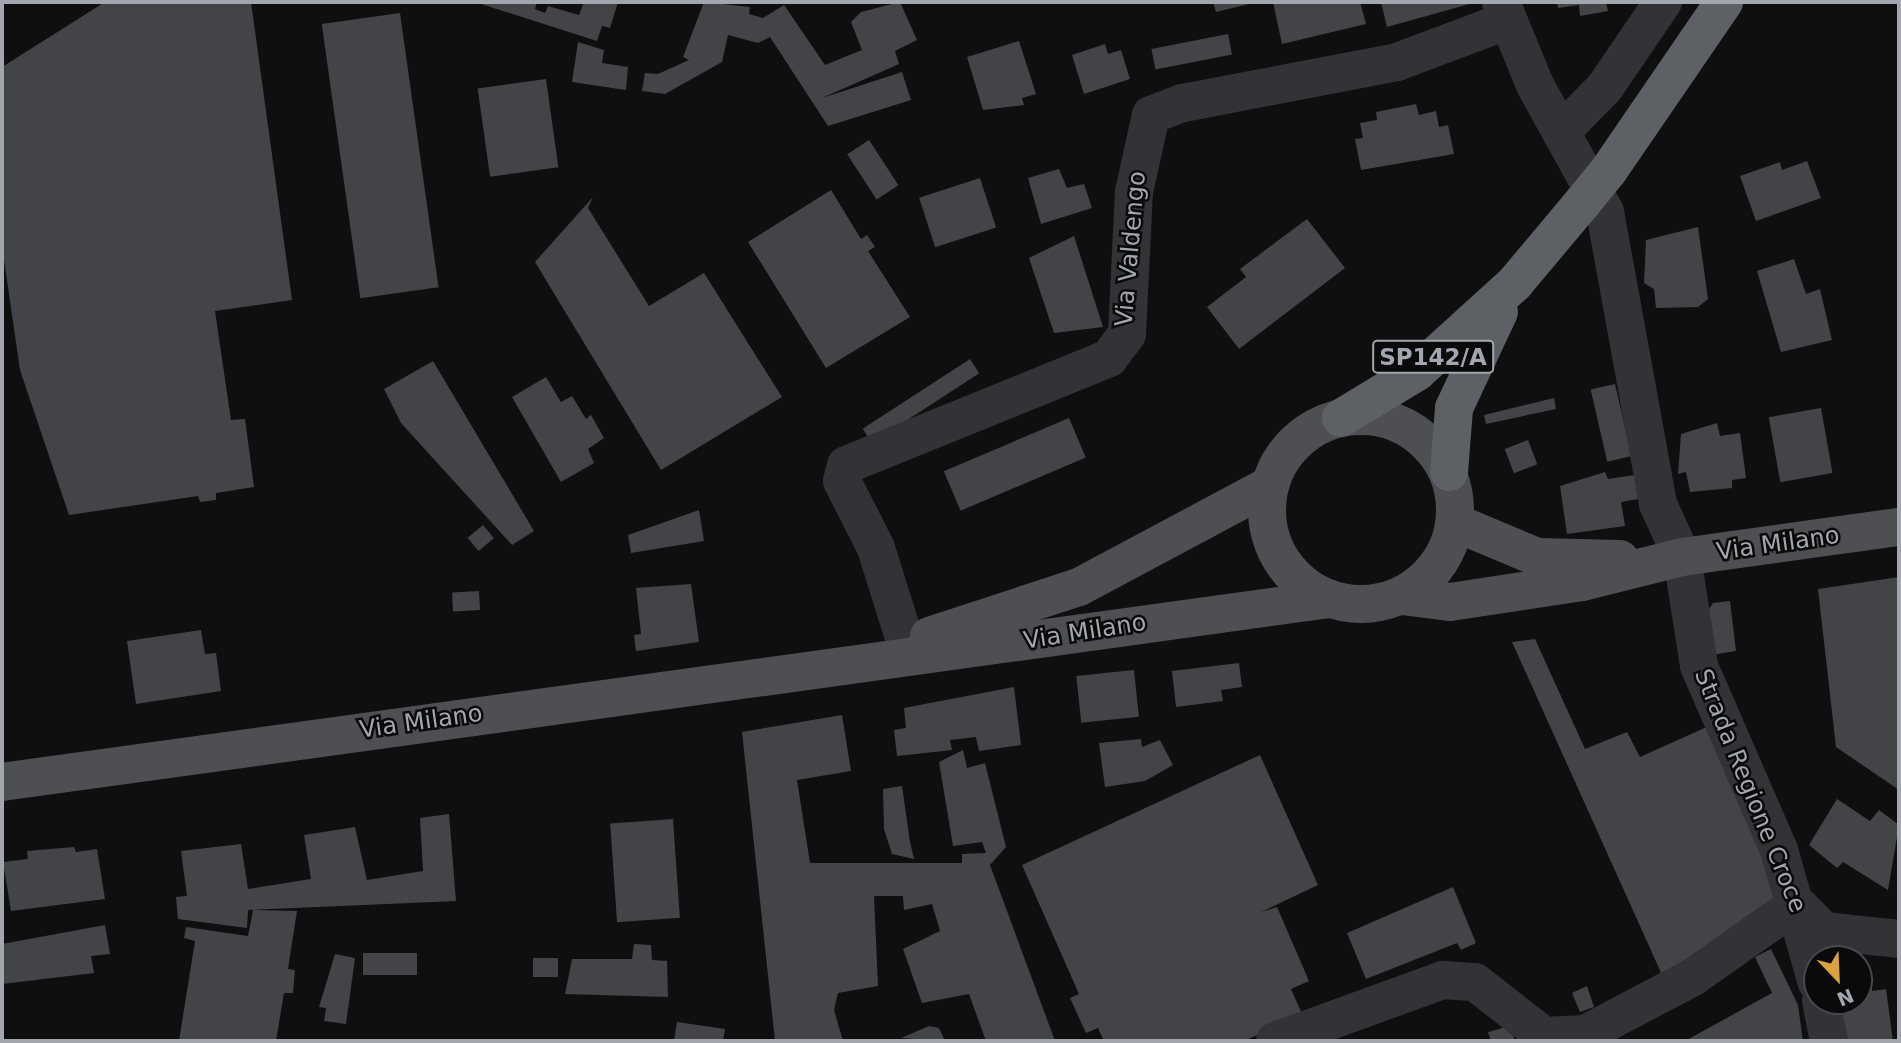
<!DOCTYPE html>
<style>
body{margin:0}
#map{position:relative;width:1901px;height:1043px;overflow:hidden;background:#0f0f10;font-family:"DejaVu Sans",sans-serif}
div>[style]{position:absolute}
.building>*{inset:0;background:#434448;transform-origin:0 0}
.minor>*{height:38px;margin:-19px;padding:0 19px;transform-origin:19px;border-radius:19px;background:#333337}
.major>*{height:38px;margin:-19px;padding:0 19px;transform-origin:19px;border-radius:19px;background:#4d4f53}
.major>.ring{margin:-19px;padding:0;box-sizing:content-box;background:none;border:38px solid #4d4f53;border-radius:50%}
.highway>*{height:38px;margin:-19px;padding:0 19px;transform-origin:19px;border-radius:19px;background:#5d6065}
.highway-bridge>*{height:38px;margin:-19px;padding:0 19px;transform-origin:19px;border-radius:19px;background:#5d6065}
span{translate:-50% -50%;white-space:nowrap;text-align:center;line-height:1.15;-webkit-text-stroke:5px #0a0a0b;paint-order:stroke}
.shield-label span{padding:2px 5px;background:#0a0a0b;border:2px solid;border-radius:5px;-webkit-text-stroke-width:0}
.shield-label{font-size:23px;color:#a2a6af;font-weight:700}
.street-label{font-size:24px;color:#a2a6af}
.frame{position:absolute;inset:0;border:4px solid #a2a6af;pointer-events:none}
.north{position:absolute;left:1803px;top:945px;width:70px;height:70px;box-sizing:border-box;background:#0a0a0b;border:2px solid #47484d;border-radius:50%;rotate:157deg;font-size:19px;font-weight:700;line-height:28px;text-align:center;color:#a2a6af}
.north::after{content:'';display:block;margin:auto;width:24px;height:32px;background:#daa13e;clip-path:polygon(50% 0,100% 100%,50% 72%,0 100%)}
</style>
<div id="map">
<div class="building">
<i style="clip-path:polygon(105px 2px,251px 2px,292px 300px,215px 311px,231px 420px,245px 419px,254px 487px,216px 493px,216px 500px,200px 502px,198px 496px,69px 515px,20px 370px,2px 246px,2px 67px)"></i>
<i style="clip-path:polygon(475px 2px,537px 2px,535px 9px,545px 13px,548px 6px,579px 15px,584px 2px,618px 2px,610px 28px,602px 26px,597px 41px)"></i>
<i style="clip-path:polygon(704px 2px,750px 7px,749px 14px,763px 18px,784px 5px,825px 65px,862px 50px,851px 22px,861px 12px,900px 2px,917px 40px,895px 51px,899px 64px,822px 98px,902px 72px,911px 100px,828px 126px,770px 37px,758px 43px,728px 35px,722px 62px,665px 94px,642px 91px,645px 73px,658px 74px,689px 60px,683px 57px)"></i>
<i style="clip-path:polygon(1213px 2px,1253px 2px,1253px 3px,1216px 12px)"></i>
<i style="clip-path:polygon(1273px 2px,1360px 2px,1366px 24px,1282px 44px)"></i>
<i style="clip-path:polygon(1381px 2px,1473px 2px,1473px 3px,1387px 27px)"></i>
<i style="clip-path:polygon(1557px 2px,1606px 2px,1608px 11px,1580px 16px,1579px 5px,1558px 8px)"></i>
<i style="left:400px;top:13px;width:277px;height:79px;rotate:82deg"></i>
<i style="left:1228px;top:34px;width:21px;height:78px;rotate:79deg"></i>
<i style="clip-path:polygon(1019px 41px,1036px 94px,1022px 98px,1024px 105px,983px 110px,967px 57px)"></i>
<i style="clip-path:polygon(578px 42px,604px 50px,602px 63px,628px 67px,626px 90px,572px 82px)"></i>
<i style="clip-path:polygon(1105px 44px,1108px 54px,1121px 50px,1130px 79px,1084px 94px,1072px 55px)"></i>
<i style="left:546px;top:79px;width:89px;height:69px;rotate:82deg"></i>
<i style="clip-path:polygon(1416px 104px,1419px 115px,1436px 111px,1439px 127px,1448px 125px,1454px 154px,1361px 170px,1355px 139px,1363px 138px,1360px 123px,1377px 120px,1376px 112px)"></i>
<i style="left:869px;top:140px;width:54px;height:26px;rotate:57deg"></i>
<i style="clip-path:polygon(1807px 161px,1821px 198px,1756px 221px,1740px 176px,1780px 162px,1782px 170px)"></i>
<i style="clip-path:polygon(1059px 169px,1067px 188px,1084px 184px,1092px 208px,1041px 224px,1028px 178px)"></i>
<i style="left:980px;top:178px;width:52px;height:64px;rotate:72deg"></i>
<i style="clip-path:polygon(831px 190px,861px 239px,867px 235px,875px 247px,868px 251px,910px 317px,826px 368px,748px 242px)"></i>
<i style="clip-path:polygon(593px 197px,588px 208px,649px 306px,704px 273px,782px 397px,661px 470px,535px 262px)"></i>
<i style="clip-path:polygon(1307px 219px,1345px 268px,1239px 349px,1207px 307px,1246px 277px,1240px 269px)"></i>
<i style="clip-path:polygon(1698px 227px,1708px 299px,1698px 307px,1656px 308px,1654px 289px,1644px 283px,1646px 240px)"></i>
<i style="clip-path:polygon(1074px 236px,1103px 327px,1054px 333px,1029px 258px)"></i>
<i style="clip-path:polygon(1794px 259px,1806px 294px,1820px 289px,1832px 340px,1781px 352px,1757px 271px)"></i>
<i style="left:970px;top:359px;width:17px;height:128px;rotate:57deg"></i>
<i style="clip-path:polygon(433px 361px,534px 531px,512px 545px,401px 423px,384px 389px)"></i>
<i style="clip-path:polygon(546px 377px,561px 402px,572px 396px,586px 419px,591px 415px,604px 438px,588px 449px,594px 463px,561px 482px,512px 397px)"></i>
<i style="left:1615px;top:384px;width:74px;height:25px;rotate:77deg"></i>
<i style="clip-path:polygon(1554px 398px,1556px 409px,1486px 424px,1484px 415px)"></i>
<i style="left:1821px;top:408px;width:66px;height:53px;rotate:80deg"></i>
<i style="left:1069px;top:418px;width:43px;height:136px;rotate:67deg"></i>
<i style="clip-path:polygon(1717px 423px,1720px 436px,1740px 433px,1746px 478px,1732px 480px,1732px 488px,1690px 492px,1686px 472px,1678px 474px,1681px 434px)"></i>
<i style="left:1528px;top:440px;width:26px;height:25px;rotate:69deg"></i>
<i style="clip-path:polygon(1605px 472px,1608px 479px,1635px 475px,1638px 499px,1621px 502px,1625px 526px,1567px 534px,1560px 486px)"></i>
<i style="clip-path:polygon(699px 510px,704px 541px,631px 553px,628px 535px)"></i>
<i style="left:483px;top:525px;width:17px;height:20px;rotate:50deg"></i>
<i style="clip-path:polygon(1899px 577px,1899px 790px,1836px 747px,1818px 589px)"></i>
<i style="clip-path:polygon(691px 584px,699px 642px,636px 651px,634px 635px,641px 634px,636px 588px)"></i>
<i style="left:479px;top:591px;width:19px;height:27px;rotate:87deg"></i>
<i style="clip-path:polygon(1730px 601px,1736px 651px,1711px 655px,1702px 620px,1713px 603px)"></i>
<i style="clip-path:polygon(201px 630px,205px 654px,216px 653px,221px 691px,136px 704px,127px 641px)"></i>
<i style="clip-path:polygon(1535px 639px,1585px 749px,1627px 732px,1640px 757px,1709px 726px,1779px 897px,1663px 977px,1512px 642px)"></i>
<i style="clip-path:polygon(1239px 663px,1242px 687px,1221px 690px,1223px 701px,1176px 707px,1172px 671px)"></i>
<i style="left:1134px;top:670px;width:47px;height:58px;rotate:84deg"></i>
<i style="clip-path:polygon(1014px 687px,1021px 745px,979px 751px,976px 737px,950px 740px,952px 750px,897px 756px,894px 730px,906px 728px,904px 708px)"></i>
<i style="clip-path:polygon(842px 715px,851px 771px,797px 780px,810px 863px,962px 863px,962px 854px,986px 853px,982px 842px,953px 846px,939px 762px,963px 750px,967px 768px,985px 763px,1006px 847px,990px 865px,1055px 1041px,986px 1041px,969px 994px,922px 1003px,903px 949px,940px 931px,932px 904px,904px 910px,903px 896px,874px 896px,878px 986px,838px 993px,834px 1010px,843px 1041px,775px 1041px,742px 732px)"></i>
<i style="clip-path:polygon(1141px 739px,1142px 747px,1160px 740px,1173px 765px,1145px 781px,1105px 787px,1099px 743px)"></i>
<i style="clip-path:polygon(1260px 755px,1318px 885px,1261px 912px,1277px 907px,1309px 981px,1291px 989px,1303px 1016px,1243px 1041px,1104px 1041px,1098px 1028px,1086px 1033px,1070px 998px,1079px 994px,1022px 865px)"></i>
<i style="clip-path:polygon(902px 786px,910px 842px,914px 859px,892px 854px,884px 829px,883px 789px)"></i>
<i style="clip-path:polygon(1837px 799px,1870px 821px,1879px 810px,1899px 825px,1888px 890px,1843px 862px,1837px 868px,1809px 845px)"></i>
<i style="clip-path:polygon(449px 814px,456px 901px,248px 910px,247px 928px,178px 919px,176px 897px,187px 896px,181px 851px,241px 844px,248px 889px,311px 879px,304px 835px,355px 827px,367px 880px,423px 871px,420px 818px)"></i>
<i style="left:673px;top:819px;width:99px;height:63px;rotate:86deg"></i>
<i style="clip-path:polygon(74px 847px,76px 852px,97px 849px,105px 899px,11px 911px,3px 862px,28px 859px,27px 851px)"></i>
<i style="clip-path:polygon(1453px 887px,1476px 943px,1461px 950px,1457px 943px,1366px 979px,1347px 933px)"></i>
<i style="clip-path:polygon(253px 910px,297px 911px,288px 969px,295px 970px,293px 993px,284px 993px,276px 1041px,179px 1041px,195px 941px,184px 938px,186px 927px,248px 936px)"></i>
<i style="clip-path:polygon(105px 925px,110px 954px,91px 956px,94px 973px,2px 984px,2px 944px)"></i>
<i style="clip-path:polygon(634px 944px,651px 945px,652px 960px,667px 961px,668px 997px,565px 994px,572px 959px,632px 959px)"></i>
<i style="clip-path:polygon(1771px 949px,1798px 1005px,1803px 1041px,1685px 1041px,1772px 993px,1755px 957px)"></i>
<i style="left:417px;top:953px;width:22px;height:54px;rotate:90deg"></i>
<i style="clip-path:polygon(335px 954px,355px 958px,346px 1024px,324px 1021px,326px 1008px,319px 1007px)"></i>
<i style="left:533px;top:958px;width:25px;height:19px"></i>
<i style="clip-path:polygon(1870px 979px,1872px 991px,1886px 989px,1893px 1041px,1834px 1041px,1827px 1001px,1859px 1001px,1859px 980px)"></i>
<i style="clip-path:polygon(1587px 986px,1594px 1007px,1580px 1012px,1572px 993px)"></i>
<i style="clip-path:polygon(677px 1022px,725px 1029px,723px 1041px,674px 1041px)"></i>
<i style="clip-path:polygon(929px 1026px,939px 1028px,945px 1041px,901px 1038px)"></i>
<i style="clip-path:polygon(1510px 1026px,1515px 1041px,1491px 1041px,1488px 1032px)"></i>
</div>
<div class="minor">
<i style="left:1501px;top:2px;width:90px;rotate:67.7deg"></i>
<i style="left:1535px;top:85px;width:145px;rotate:61.1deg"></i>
<i style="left:1605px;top:212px;width:297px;rotate:79.7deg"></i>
<i style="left:1658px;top:504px;width:58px;rotate:65.6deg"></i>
<i style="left:1682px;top:557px;width:110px;rotate:81.1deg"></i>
<i style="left:1699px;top:666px;width:201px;rotate:66.5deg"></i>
<i style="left:1779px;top:850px;width:138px;rotate:74.1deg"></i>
<i style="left:1561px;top:132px;width:63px;rotate:-45.6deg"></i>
<i style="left:1605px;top:87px;width:103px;rotate:-55.7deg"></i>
<i style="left:906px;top:644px;width:101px;rotate:-107.4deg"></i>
<i style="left:876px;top:548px;width:75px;rotate:-116.9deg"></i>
<i style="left:842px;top:481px;width:16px;rotate:-76deg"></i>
<i style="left:846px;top:465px;width:284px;rotate:-22.1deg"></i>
<i style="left:1109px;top:358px;width:30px;rotate:-53deg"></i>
<i style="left:1127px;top:334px;width:142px;rotate:-87.2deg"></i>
<i style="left:1134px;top:192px;width:79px;rotate:-77.6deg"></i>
<i style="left:1151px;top:115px;width:34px;rotate:-21deg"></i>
<i style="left:1183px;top:103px;width:218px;rotate:-10.8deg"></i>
<i style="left:1397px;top:62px;width:116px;rotate:-20.6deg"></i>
<i style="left:1821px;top:1001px;width:41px;rotate:78.7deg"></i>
<i style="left:1275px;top:1041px;width:179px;rotate:-20deg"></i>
<i style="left:1443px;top:980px;width:32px;rotate:4deg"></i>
<i style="left:1475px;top:982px;width:88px;rotate:38deg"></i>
<i style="left:1544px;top:1036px;width:41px;rotate:-2.8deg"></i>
<i style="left:1585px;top:1034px;width:122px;rotate:-27.8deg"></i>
<i style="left:1693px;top:977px;width:127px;rotate:-35.1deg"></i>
<i style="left:1797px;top:904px;width:38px;rotate:45deg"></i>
<i style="left:1824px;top:931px;width:75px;rotate:6.1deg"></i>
</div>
<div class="major">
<i class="ring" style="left:1267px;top:416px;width:150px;height:150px"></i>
<i style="left:1456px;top:523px;width:88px;rotate:22.8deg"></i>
<i style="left:1537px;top:557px;width:83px;rotate:1.4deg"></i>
<i style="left:1402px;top:596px;width:48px;rotate:7.1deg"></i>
<i style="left:1450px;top:602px;width:134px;rotate:-8.6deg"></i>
<i style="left:1582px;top:582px;width:103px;rotate:-14deg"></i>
<i style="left:1682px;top:557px;width:219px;rotate:-7.9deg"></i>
<i style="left:929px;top:636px;width:158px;rotate:-18.1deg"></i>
<i style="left:1079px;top:587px;width:217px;rotate:-28.1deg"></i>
<i style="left:2px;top:782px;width:1340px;rotate:-7.85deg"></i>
</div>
<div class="highway">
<i style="left:1609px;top:170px;width:204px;rotate:-55.6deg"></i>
<i style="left:1341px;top:418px;width:89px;rotate:-31.2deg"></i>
<i style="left:1417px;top:372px;width:132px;rotate:-42.2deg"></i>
<i style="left:1515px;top:283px;width:106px;rotate:-50deg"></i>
<i style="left:1449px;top:472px;width:64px;rotate:-85.5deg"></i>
<i style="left:1454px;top:408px;width:106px;rotate:-64.9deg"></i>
</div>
<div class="highway-bridge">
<i style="left:1583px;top:202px;width:41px;rotate:-50.9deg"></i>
</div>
<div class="shield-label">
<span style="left:1433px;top:357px">SP142/A</span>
</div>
<div class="street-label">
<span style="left:1131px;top:249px;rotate:-85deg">Via Valdengo</span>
<span style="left:1778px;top:544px;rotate:-8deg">Via Milano</span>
<span style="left:1085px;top:632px;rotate:-9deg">Via Milano</span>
<span style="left:421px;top:722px;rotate:-8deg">Via Milano</span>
<span style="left:1750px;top:791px;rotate:68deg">Strada Regione Croce</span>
</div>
<div class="frame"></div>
<div class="north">N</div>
</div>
